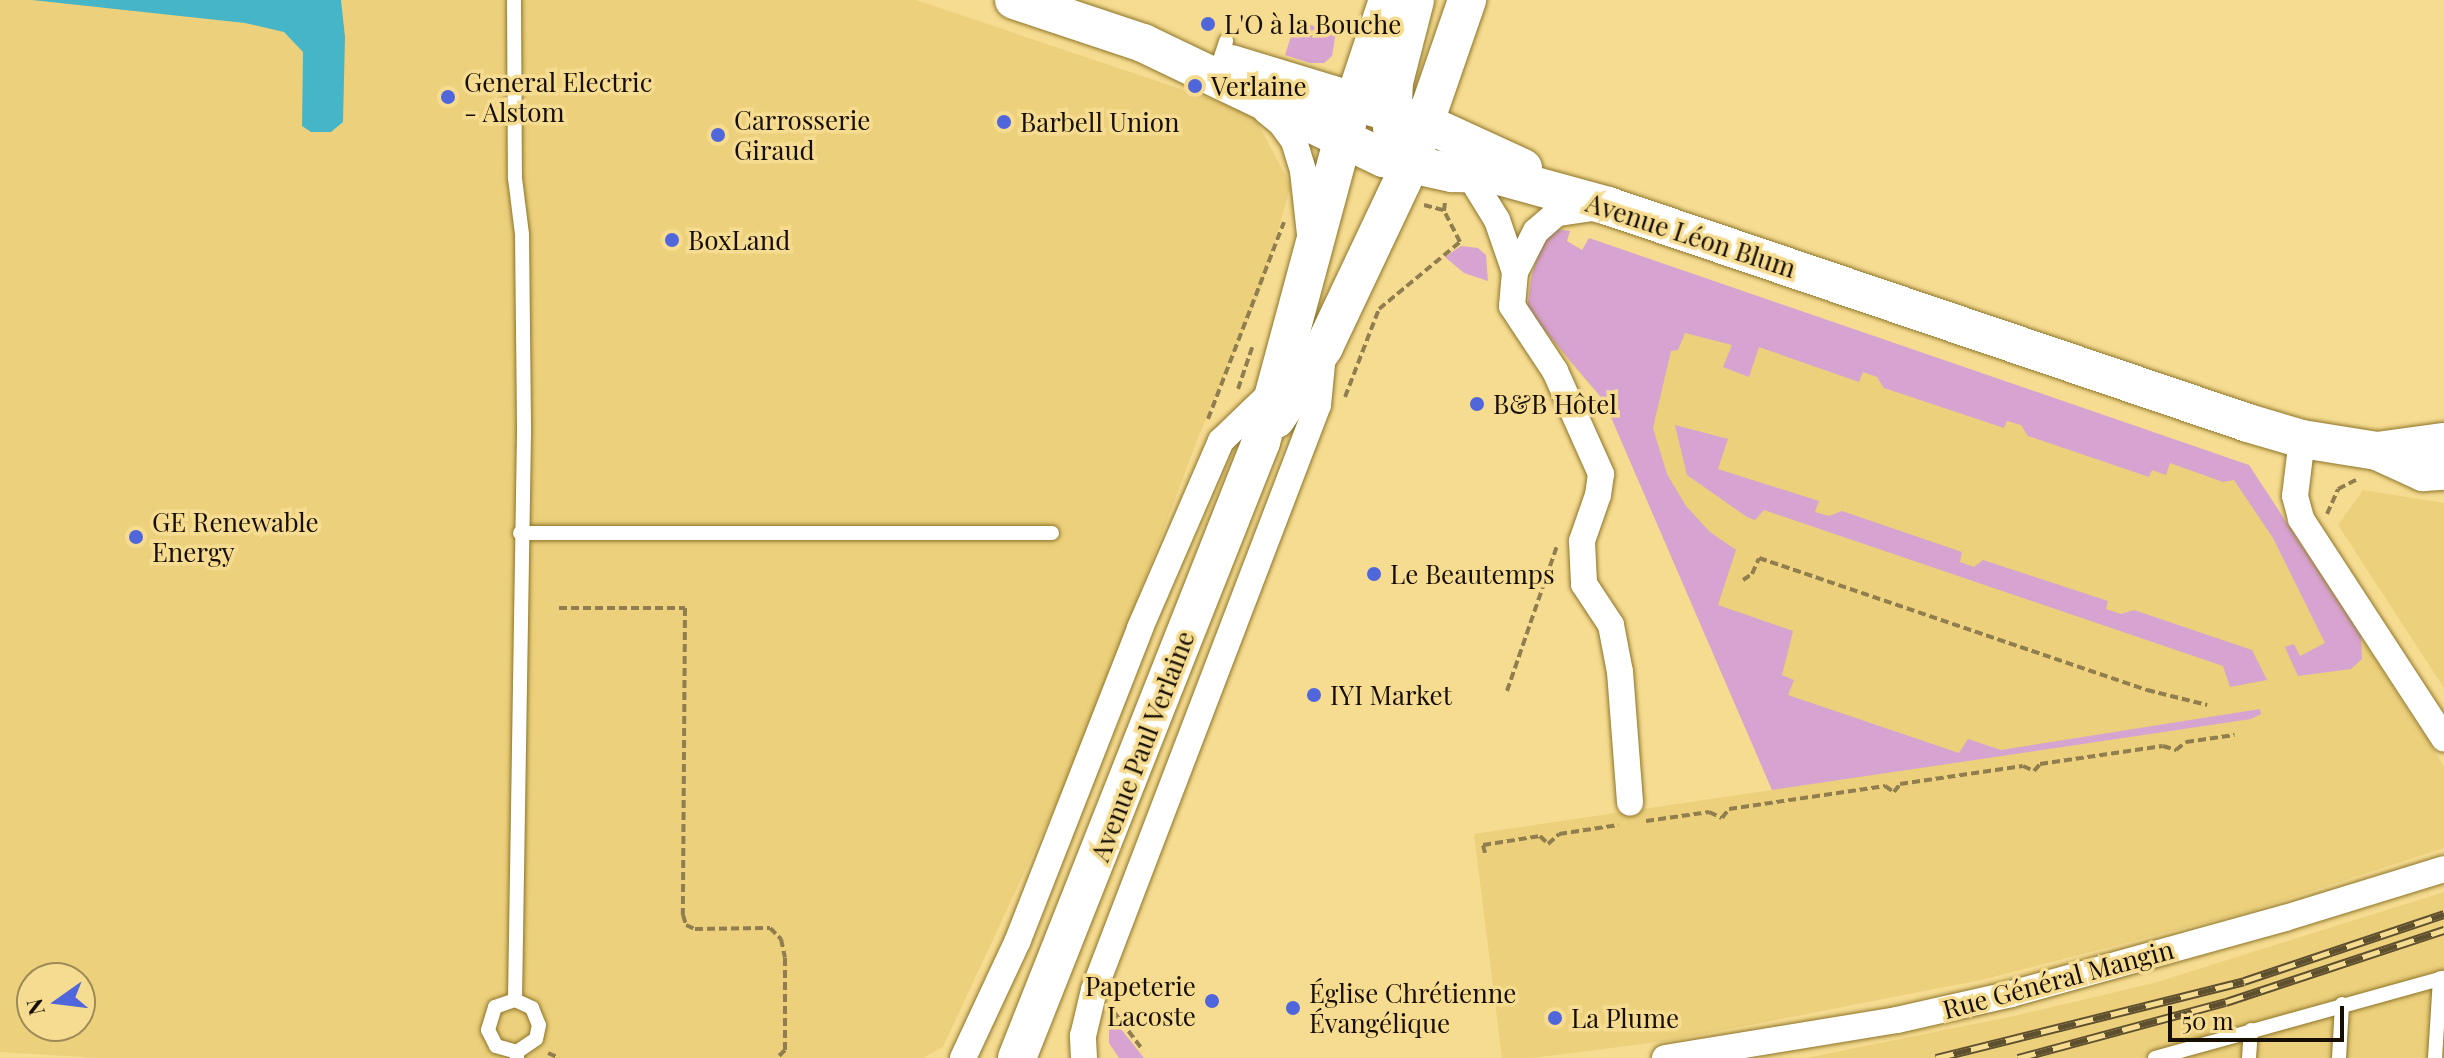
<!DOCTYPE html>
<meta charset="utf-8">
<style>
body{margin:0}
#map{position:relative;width:2444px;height:1058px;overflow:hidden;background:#f6dc91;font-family:"Playfair Display",serif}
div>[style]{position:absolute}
.built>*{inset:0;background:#ecd07c}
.green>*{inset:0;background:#d7a3d0}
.water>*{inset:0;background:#47b5c8}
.path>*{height:4px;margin-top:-2px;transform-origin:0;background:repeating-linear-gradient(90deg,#907e4f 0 8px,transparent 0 12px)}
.roads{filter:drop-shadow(0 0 2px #8d7529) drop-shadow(0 0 2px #8d7529)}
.lane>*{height:14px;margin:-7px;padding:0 7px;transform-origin:7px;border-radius:7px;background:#fff}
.street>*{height:26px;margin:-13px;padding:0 13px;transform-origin:13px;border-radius:13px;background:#fff}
.secondary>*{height:38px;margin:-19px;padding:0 19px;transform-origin:19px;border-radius:19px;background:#fff}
.rail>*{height:9px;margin-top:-4.5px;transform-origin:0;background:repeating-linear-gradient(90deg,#f6dc91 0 18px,#5e502f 0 36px);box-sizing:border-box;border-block:2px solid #5e502f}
.dots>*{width:22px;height:22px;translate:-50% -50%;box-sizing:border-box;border:4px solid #f6dc91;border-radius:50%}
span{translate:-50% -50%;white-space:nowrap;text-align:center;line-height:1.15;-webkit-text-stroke:7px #f6dc91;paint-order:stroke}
.poi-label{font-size:26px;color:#160e00}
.left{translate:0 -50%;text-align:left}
.right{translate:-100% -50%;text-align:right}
.street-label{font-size:26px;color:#160e00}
.north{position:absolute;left:16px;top:962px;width:80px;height:80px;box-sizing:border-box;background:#f6dc91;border:2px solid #9c8a57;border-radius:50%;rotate:256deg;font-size:22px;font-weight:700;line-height:32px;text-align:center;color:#160e00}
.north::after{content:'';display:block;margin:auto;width:28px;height:36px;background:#5067dc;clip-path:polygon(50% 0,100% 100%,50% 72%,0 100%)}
.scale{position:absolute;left:2168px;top:1006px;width:176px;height:36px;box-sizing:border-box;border:4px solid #160e00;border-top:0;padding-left:10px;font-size:24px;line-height:28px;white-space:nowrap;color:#160e00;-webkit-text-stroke:6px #f6dc91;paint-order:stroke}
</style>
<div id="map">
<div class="built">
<i style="clip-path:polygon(evenodd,0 0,916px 0,1252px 113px,1291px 185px,1262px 287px,1198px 438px,1077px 759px,943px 1047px,923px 1058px,98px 1058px,0 1052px,0 0,32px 978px,80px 978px,80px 1026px,32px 1026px,32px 978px)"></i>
<i style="clip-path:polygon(1563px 287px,2249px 465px,2444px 766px,2444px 848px,2251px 911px,1981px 980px,1673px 1040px,1533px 1058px,1502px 1058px,1474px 834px,1772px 790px,1604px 401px,1531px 318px)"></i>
<i style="clip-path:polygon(2363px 490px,2444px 503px,2444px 688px,2338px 525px)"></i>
<i style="clip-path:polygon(2444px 892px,2444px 1058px,1806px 1058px,2014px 1016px,2154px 983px)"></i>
</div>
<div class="green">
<i style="clip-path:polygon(1296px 21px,1336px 32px,1332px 56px,1324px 63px,1310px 63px,1285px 55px)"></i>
<i style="clip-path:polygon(1556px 229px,1570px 231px,1567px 241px,1582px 250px,1589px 238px,2249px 465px,2361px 636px,2362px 659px,2351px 669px,2298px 676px,2285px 647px,2294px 644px,2300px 656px,2325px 643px,2273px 538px,2234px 480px,2223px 482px,2170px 463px,2166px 475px,2152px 470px,2149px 477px,2028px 436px,2021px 425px,2007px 421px,2004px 428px,1884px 388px,1877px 377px,1863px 372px,1859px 382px,1759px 347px,1749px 377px,1723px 367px,1732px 345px,1685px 333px,1678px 350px,1671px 351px,1653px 428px,1667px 474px,1686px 506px,1710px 532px,1736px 550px,1718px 605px,1793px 631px,1782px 675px,1794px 680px,1788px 695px,1959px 753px,1968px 739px,2001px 750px,2260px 709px,2261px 714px,2251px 719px,1772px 790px,1604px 401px,1527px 309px,1532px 274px,1544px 236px)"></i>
<i style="clip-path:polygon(1461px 246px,1478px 248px,1486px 255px,1488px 281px,1464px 273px,1445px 257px)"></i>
<i style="clip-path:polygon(1675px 425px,1728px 439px,1718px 469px,1819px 501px,1815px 512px,1829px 516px,1842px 511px,1962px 552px,1960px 562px,1974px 567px,1983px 560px,2108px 601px,2106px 609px,2121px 614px,2134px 610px,2252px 650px,2267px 680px,2230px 687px,2223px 666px,1764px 510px,1755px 520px,1747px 517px,1687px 475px)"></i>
<i style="clip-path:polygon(1109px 1014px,1144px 1058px,1119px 1058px,1109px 1043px)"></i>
</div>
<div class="water">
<i style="clip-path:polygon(32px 0,341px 0,345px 37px,343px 122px,331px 132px,311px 132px,302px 126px,303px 52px,284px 32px,245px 23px)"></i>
</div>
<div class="path">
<i style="left:1424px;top:205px;width:20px;rotate:15deg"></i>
<i style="left:1238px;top:389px;width:46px;rotate:-71.2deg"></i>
<i style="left:1345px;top:397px;width:94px;rotate:-68.9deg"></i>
<i style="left:1379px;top:309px;width:105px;rotate:-39.6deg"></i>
<i style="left:1460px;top:242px;width:35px;rotate:-117deg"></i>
<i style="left:1444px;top:211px;width:9px;rotate:-84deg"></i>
<i style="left:1208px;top:419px;width:211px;rotate:-68.9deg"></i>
<i style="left:2327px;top:514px;width:27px;rotate:-66deg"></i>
<i style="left:2338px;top:489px;width:22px;rotate:-27deg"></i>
<i style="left:1743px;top:580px;width:11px;rotate:-34deg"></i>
<i style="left:1752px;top:574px;width:17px;rotate:-66deg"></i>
<i style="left:1759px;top:558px;width:410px;rotate:18.8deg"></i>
<i style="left:2147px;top:690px;width:62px;rotate:14deg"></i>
<i style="left:559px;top:608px;width:126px"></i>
<i style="left:685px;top:608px;width:307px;rotate:90.4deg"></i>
<i style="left:683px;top:915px;width:10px;rotate:73deg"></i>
<i style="left:686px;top:925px;width:10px;rotate:24deg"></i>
<i style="left:695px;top:929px;width:75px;rotate:-0.8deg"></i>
<i style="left:770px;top:928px;width:16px;rotate:45deg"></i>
<i style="left:781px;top:939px;width:19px;rotate:78deg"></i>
<i style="left:785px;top:958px;width:92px;rotate:90deg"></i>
<i style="left:785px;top:1050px;width:11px;rotate:135deg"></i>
<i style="left:1507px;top:691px;width:153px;rotate:-71deg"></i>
<i style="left:1646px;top:821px;width:64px;rotate:-8.1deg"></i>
<i style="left:1709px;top:812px;width:14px;rotate:25deg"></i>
<i style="left:1722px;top:818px;width:11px;rotate:-52deg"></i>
<i style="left:1729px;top:809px;width:158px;rotate:-8.4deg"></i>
<i style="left:1885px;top:786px;width:11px;rotate:34deg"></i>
<i style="left:1894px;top:792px;width:10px;rotate:-53deg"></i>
<i style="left:1900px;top:784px;width:124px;rotate:-8.3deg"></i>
<i style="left:2023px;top:766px;width:12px;rotate:24deg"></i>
<i style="left:2034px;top:771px;width:9px;rotate:-49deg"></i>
<i style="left:2040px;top:764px;width:124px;rotate:-8.3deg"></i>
<i style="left:2163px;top:746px;width:14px;rotate:17deg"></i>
<i style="left:2176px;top:750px;width:13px;rotate:-39deg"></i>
<i style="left:2186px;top:742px;width:49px;rotate:-8.3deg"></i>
<i style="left:1485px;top:853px;width:8px;rotate:-104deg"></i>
<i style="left:1483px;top:845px;width:58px;rotate:-9deg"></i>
<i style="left:1540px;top:836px;width:11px;rotate:45deg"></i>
<i style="left:1548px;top:844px;width:15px;rotate:-42deg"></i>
<i style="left:1559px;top:834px;width:60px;rotate:-8.7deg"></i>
<i style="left:1114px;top:1012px;width:48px;rotate:52.7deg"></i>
<i style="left:548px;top:1053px;width:12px;rotate:24deg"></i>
</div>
<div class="roads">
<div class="lane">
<i style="left:514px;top:0;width:178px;rotate:89.7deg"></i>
<i style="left:515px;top:178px;width:56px;rotate:82.9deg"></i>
<i style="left:522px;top:234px;width:199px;rotate:89.4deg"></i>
<i style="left:524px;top:433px;width:567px;rotate:90.91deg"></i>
<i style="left:515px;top:1000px;width:19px;rotate:25deg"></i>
<i style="left:532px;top:1008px;width:18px;rotate:68deg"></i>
<i style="left:539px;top:1025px;width:14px;rotate:102deg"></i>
<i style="left:536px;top:1039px;width:23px;rotate:146deg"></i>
<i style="left:517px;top:1052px;width:6px;rotate:90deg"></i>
<i style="left:1220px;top:60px;width:20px;rotate:-72deg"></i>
<i style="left:520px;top:533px;width:532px"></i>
<i style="left:515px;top:1000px;width:21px;rotate:161deg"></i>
<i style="left:495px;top:1007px;width:24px;rotate:107deg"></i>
<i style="left:488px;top:1030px;width:18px;rotate:63deg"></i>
<i style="left:496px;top:1046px;width:22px;rotate:16deg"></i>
<i style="left:2155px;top:1058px;width:300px;rotate:-15.5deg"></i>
<i style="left:2249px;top:1058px;width:28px;rotate:-86deg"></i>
<i style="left:2339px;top:1058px;width:54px;rotate:-86.8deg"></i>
<i style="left:2435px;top:1058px;width:80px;rotate:-86.4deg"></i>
</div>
<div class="street">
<i style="left:1266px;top:111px;width:19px;rotate:39deg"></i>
<i style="left:1281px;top:123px;width:22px;rotate:54deg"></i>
<i style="left:1294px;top:141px;width:31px;rotate:73deg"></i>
<i style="left:1303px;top:171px;width:63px;rotate:83.7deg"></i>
<i style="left:1468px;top:173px;width:55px;rotate:58.3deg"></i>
<i style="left:1497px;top:220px;width:55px;rotate:70.9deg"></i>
<i style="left:1593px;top:208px;width:36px;rotate:172deg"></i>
<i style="left:1557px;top:213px;width:28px;rotate:139deg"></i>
<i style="left:1536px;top:231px;width:46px;rotate:117.1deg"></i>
<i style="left:1515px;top:272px;width:34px;rotate:95deg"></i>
<i style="left:1512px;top:306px;width:78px;rotate:56.5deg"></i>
<i style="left:1555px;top:371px;width:113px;rotate:65.9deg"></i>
<i style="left:1601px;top:474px;width:21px;rotate:98deg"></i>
<i style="left:1598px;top:495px;width:49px;rotate:109.2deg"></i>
<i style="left:1582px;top:541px;width:43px;rotate:87.3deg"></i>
<i style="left:1584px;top:584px;width:49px;rotate:56.6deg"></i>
<i style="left:1611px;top:625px;width:48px;rotate:79.2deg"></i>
<i style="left:1620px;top:672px;width:131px;rotate:85.6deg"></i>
<i style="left:2302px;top:439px;width:57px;rotate:97deg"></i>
<i style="left:2295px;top:496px;width:24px;rotate:75deg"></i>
<i style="left:2301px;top:519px;width:262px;rotate:56.9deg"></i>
<i style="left:963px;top:1058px;width:130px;rotate:-65deg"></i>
<i style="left:1018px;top:940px;width:335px;rotate:-68.6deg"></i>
<i style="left:1140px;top:628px;width:204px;rotate:-66.6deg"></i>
<i style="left:1221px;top:441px;width:71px;rotate:-43.9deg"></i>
<i style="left:1084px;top:1058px;width:22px;rotate:-93deg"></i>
<i style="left:1083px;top:1036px;width:47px;rotate:-76.6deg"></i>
<i style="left:1094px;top:990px;width:626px;rotate:-69.05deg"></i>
<i style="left:1318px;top:405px;width:51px;rotate:-84.4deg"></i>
<i style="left:1665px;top:1058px;width:235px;rotate:-9.3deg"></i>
<i style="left:1897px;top:1020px;width:117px;rotate:-12.8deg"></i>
<i style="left:2011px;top:994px;width:284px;rotate:-15.5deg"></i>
<i style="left:2285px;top:918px;width:166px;rotate:-17.1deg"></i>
</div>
<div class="secondary">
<i style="left:1014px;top:0;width:136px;rotate:18.4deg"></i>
<i style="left:1143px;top:43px;width:266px;rotate:25.6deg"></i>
<i style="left:1383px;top:158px;width:71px;rotate:12.3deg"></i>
<i style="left:1452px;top:173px;width:40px;rotate:1.4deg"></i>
<i style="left:1492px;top:174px;width:120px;rotate:15.4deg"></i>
<i style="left:1608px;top:206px;width:676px;rotate:18.73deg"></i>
<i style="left:2248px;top:423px;width:56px;rotate:16.5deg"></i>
<i style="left:2302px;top:439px;width:76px;rotate:9.1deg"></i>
<i style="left:2377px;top:451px;width:51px;rotate:24.5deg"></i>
<i style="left:2423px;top:472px;width:21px;rotate:-3deg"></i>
<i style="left:1231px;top:64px;width:203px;rotate:16.9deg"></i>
<i style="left:1425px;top:123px;width:108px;rotate:24.7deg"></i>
<i style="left:1396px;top:137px;width:11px;rotate:-112deg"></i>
<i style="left:1392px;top:127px;width:45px;rotate:-87.5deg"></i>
<i style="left:1394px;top:82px;width:85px;rotate:-75.6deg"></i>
<i style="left:1276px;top:419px;width:87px;rotate:-56.3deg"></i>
<i style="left:1324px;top:347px;width:201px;rotate:-64.7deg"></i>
<i style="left:1410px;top:165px;width:175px;rotate:-70.9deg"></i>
<i style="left:2377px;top:451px;width:68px;rotate:-7.7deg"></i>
<i style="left:1017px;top:1058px;width:663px;rotate:-68.39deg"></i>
<i style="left:1261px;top:442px;width:330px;rotate:-74.9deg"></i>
<i style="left:1347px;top:123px;width:130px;rotate:-71.6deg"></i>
</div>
</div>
<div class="rail">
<i style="left:1936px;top:1058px;width:317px;rotate:-14deg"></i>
<i style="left:2244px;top:981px;width:211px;rotate:-18.5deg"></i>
<i style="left:2018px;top:1058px;width:215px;rotate:-15.1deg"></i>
<i style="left:2226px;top:1002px;width:230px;rotate:-18.3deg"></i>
</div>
<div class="dots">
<i style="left:1208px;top:24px;background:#5067dc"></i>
<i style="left:1195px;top:86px;background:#5067dc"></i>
<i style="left:448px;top:97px;background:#5067dc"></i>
<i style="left:1004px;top:122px;background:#5067dc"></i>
<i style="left:718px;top:135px;background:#5067dc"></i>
<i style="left:672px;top:240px;background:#5067dc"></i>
<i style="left:1477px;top:404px;background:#5067dc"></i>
<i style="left:136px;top:537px;background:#5067dc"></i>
<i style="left:1374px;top:574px;background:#5067dc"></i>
<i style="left:1314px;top:695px;background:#5067dc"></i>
<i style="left:1212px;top:1001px;background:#5067dc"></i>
<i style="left:1293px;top:1008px;background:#5067dc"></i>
<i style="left:1555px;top:1018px;background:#5067dc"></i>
</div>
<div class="poi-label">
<span class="left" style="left:1224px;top:24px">L'O à la Bouche</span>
<span class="left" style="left:464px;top:97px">General Electric<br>- Alstom</span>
<span class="left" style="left:1211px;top:86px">Verlaine</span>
<span class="left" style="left:734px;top:135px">Carrosserie<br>Giraud</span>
<span class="left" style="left:1020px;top:122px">Barbell Union</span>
<span class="left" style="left:688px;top:240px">BoxLand</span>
<span class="left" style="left:1493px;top:404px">B&amp;B Hôtel</span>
<span class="left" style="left:152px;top:537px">GE Renewable<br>Energy</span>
<span class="left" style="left:1390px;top:574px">Le Beautemps</span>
<span class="left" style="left:1330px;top:695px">IYI Market</span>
<span class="right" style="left:1196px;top:1001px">Papeterie<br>Lacoste</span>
<span class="left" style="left:1309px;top:1008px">Église Chrétienne<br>Évangélique</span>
<span class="left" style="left:1571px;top:1018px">La Plume</span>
</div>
<div class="street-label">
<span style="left:1691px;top:235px;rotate:18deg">Avenue Léon Blum</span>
<span style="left:1142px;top:746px;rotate:-69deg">Avenue Paul Verlaine</span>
<span style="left:2058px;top:979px;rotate:-15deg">Rue Général Mangin</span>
</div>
<div class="north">N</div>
<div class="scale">50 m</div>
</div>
